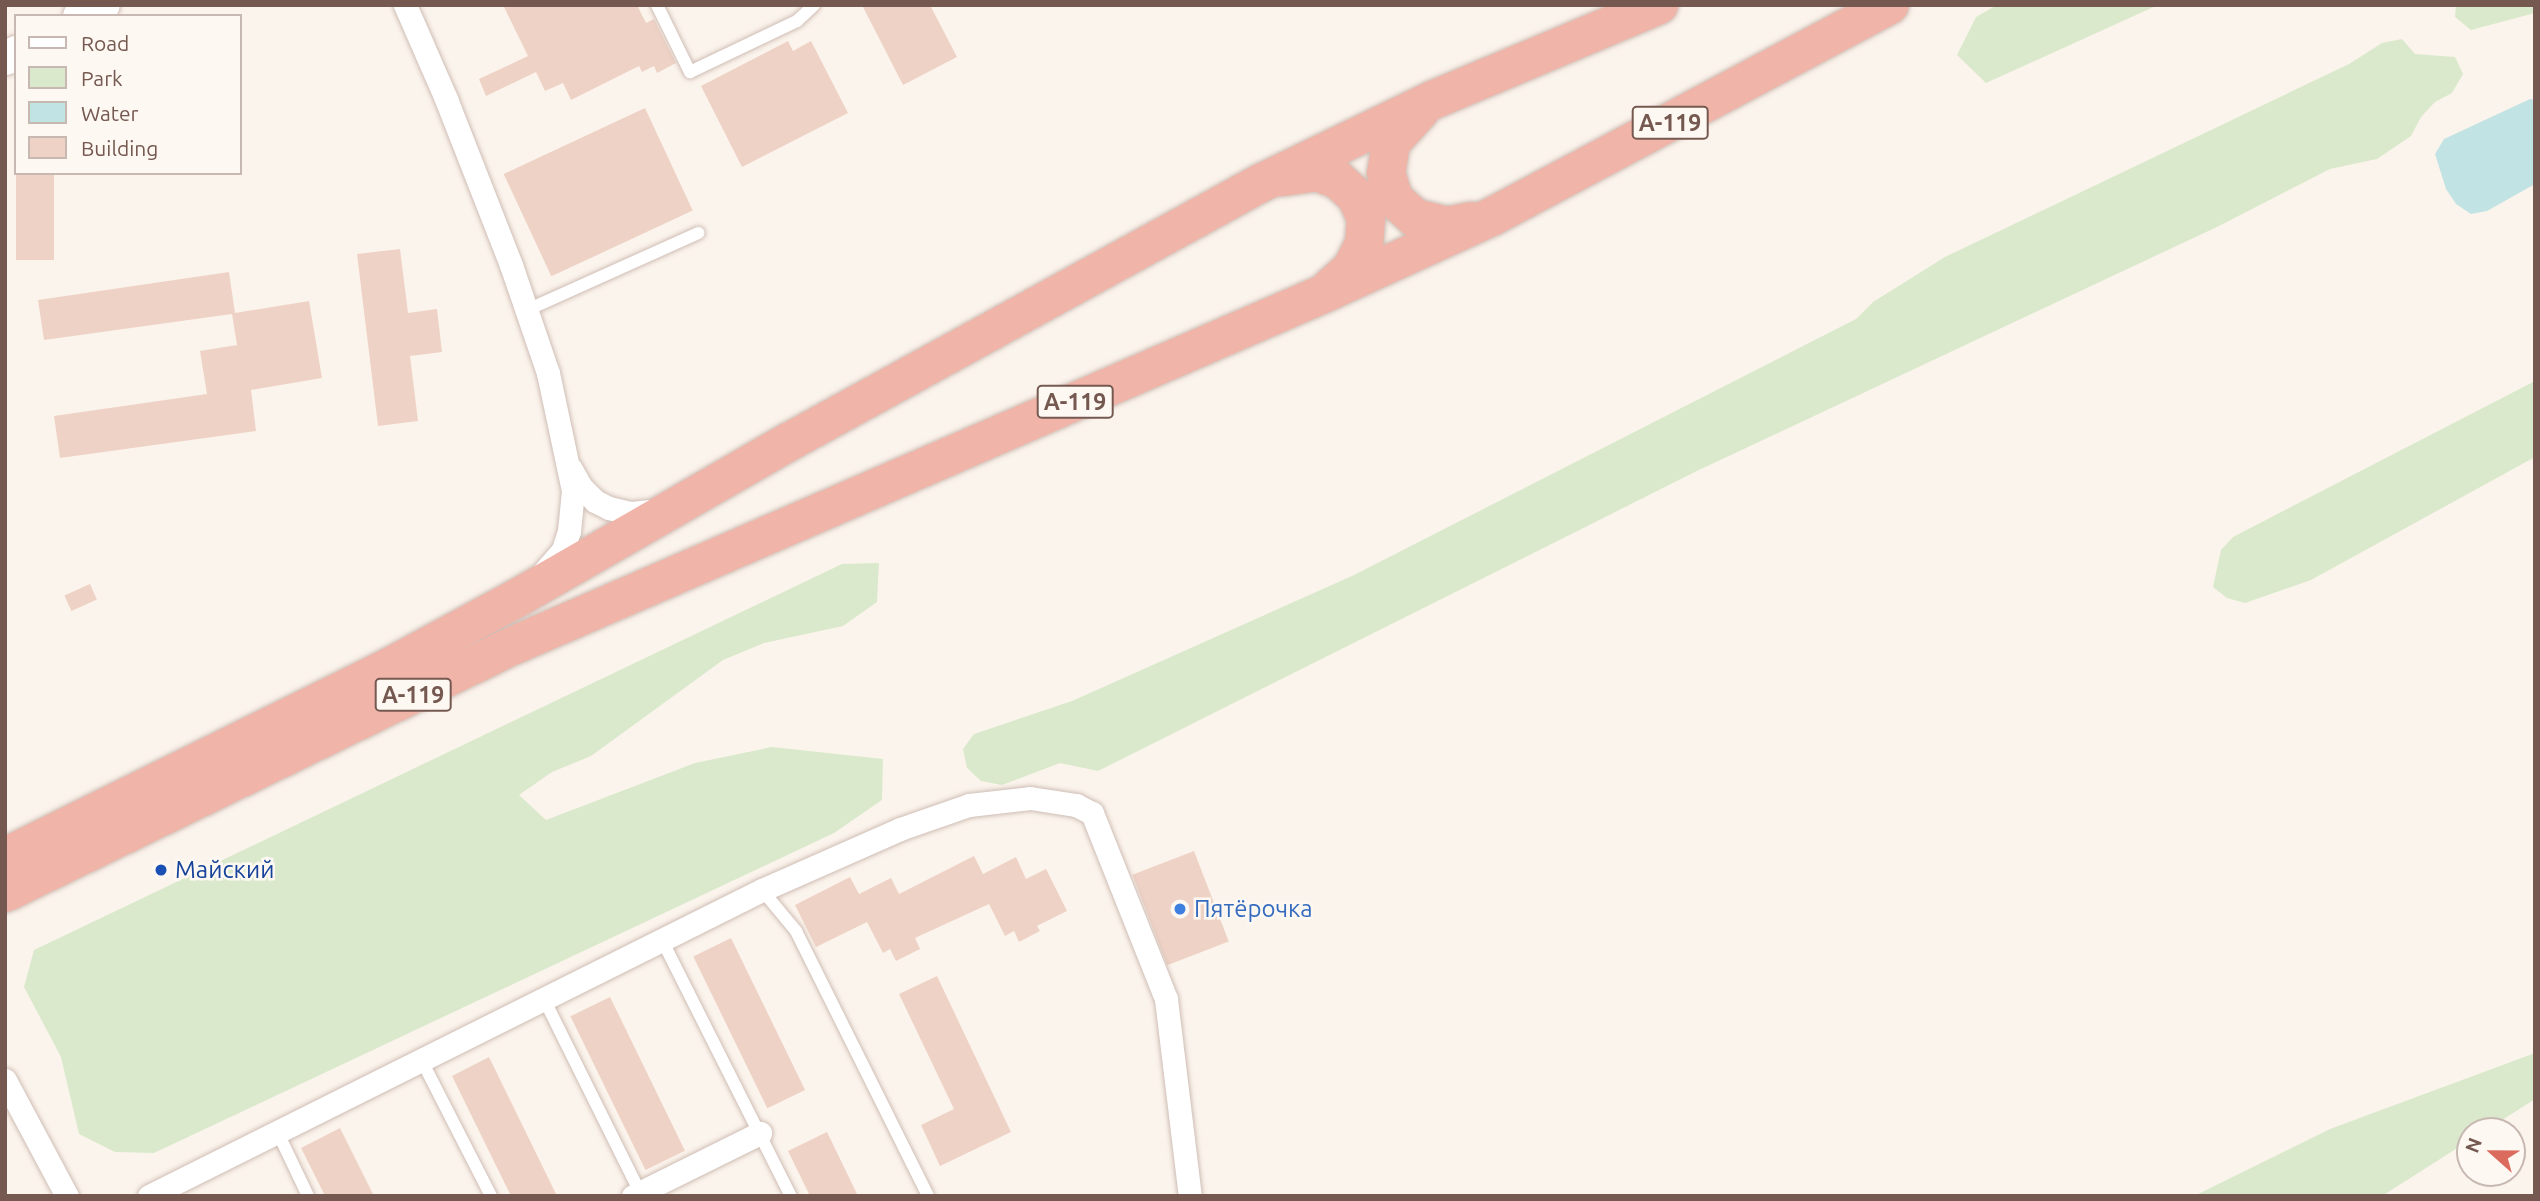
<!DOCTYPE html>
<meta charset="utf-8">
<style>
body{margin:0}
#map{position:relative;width:2540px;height:1201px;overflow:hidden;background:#fbf4ec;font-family:Ubuntu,sans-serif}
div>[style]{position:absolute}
.green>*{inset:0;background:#dae9cb}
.water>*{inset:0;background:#c2e3e4}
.building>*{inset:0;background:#efd2c6;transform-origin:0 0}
.roads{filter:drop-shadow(0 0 2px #cfbdb5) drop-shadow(0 0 2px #cfbdb5)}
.lane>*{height:12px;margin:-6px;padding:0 6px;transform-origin:6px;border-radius:6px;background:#fff}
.street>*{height:23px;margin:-11.5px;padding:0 11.5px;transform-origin:11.5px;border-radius:11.5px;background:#fff}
.secondary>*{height:33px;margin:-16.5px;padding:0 16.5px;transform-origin:16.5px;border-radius:16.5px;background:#fff}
.highway>*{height:38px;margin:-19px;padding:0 19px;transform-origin:19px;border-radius:19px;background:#f0b4a9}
.dots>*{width:19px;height:19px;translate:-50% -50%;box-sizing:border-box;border:4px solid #fef8f3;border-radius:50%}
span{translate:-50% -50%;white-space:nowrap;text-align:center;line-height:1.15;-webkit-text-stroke:5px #fef8f3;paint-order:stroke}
.shield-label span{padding:2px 5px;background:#fef8f3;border:2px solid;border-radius:5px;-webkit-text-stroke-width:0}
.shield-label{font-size:23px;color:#755950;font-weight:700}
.transit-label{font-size:24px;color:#164399}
.left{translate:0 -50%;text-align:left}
.shop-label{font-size:24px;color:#366cbe}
.frame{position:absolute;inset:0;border:7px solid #755950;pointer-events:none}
.legend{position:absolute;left:14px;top:14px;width:228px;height:161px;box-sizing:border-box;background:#fef8f3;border:2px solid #c7b8b2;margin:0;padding:9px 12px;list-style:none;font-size:21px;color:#755950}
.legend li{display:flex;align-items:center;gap:14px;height:35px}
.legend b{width:35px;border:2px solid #c7b8b2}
.north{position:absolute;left:2456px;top:1117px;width:70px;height:70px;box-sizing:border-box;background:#fef8f3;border:2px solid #c7b8b2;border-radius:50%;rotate:291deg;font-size:19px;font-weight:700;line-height:28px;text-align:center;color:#755950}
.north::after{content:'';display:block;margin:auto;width:24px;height:32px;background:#da6b5d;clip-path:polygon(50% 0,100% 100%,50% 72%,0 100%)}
</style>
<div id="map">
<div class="green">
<i style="clip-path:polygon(1997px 5px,2158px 5px,1986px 83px,1957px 55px,1976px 17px)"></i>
<i style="clip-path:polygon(2456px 5px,2535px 5px,2535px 13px,2471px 30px,2455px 17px)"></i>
<i style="clip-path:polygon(2402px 39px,2415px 54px,2455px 57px,2463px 74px,2452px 93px,2435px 102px,2421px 117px,2411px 136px,2377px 159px,2330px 169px,2219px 226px,1699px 470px,1098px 771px,1060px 763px,1002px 785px,981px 781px,967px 768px,963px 749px,974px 734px,1072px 701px,1352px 576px,1856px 319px,1873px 302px,1945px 257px,2349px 64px,2382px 43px)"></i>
<i style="clip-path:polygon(2535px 381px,2535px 457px,2311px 580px,2245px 603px,2227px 598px,2213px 587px,2221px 550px,2233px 537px)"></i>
<i style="clip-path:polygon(879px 563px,877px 602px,843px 626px,764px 643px,723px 660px,591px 756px,552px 772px,519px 795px,546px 820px,695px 763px,772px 747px,883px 759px,882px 800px,834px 833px,154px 1153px,115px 1152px,79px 1134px,61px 1057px,24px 987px,34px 950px,842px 564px)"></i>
<i style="clip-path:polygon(2535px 1053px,2535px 1099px,2485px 1131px,2470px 1131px,2470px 1140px,2382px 1196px,2194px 1196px,2330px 1129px)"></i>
</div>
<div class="water">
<i style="clip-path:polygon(2530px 99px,2535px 100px,2535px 184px,2487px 211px,2471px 214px,2456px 204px,2446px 189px,2435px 154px,2444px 139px)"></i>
</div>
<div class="building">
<i style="clip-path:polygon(503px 5px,637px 5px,646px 23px,654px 19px,676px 63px,657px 73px,654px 66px,642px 72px,639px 66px,571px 100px,563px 83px,545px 91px,536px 72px,486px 96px,479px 79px,528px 56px)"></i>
<i style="clip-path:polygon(862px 5px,930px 5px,957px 57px,903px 85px)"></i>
<i style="clip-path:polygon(788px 41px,793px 51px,811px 41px,848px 113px,742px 167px,701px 86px)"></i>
<i style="left:645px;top:108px;width:113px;height:156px;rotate:65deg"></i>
<i style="left:16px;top:173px;width:38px;height:87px"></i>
<i style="clip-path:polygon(400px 249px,408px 313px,437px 309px,442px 352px,410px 356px,418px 421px,378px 426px,357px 254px)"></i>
<i style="clip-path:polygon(229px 272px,235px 313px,309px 301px,322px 378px,251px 390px,256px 431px,60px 458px,54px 416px,207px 394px,200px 351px,237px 345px,232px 314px,44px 340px,38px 300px)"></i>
<i style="left:90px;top:584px;width:17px;height:28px;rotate:66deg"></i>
<i style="left:1194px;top:851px;width:97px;height:66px;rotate:69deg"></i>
<i style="clip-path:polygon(974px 856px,983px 874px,1016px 857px,1026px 879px,1046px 869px,1067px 911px,1037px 926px,1040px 931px,1019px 942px,1014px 931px,1005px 936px,989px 904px,915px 938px,920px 949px,896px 961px,890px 949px,883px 953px,867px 922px,816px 947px,795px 905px,850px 877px,859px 894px,891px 878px,899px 894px)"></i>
<i style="left:731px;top:938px;width:169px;height:42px;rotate:64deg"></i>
<i style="clip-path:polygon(937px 976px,1011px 1132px,940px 1166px,921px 1125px,954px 1109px,899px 994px)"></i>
<i style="left:610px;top:997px;width:171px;height:44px;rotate:64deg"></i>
<i style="clip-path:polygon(489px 1057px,557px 1196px,511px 1196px,452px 1076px)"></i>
<i style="clip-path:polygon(340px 1128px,374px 1196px,325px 1196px,301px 1148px)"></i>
<i style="clip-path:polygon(827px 1132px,858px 1196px,810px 1196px,788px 1151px)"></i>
</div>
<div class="roads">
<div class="lane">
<i style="left:657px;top:5px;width:75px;rotate:63.8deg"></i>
<i style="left:690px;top:72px;width:119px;rotate:-25.5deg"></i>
<i style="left:797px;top:21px;width:23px;rotate:-43deg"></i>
<i style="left:527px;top:310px;width:188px;rotate:-24.2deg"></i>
<i style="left:762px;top:890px;width:53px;rotate:50.3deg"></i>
<i style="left:796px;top:931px;width:296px;rotate:63.5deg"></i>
<i style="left:662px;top:940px;width:287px;rotate:63.3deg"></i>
<i style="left:544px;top:999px;width:216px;rotate:63.6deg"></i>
<i style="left:422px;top:1061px;width:152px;rotate:62.9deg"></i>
<i style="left:278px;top:1133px;width:70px;rotate:64.5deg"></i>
</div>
<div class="street">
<i style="left:405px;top:5px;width:103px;rotate:66.4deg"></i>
<i style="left:446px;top:99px;width:178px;rotate:68.6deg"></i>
<i style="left:511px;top:265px;width:114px;rotate:71.1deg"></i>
<i style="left:548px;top:373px;width:121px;rotate:78deg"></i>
<i style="left:573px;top:491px;width:40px;rotate:95.7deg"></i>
<i style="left:569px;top:531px;width:20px;rotate:108deg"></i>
<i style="left:563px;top:550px;width:30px;rotate:131deg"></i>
<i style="left:571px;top:469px;width:21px;rotate:61deg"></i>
<i style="left:581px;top:487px;width:20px;rotate:45deg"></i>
<i style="left:595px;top:501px;width:16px;rotate:27deg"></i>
<i style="left:609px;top:508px;width:23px;rotate:13deg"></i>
<i style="left:631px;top:513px;width:27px;rotate:-6deg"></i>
<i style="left:5px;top:1080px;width:132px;rotate:61.9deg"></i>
<i style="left:149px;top:1196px;width:685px;rotate:-26.53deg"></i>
<i style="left:762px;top:890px;width:151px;rotate:-23.8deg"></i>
<i style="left:900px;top:829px;width:73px;rotate:-19.2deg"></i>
<i style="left:969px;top:805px;width:61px;rotate:-6.5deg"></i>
<i style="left:1030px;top:798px;width:47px;rotate:8.7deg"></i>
<i style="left:1076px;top:805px;width:18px;rotate:27deg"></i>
<i style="left:1092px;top:813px;width:200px;rotate:68.3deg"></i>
<i style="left:1166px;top:999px;width:198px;rotate:83.1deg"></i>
<i style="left:633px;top:1196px;width:142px;rotate:-26.4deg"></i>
</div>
<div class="secondary">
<i style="left:79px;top:16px;width:26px;rotate:-25deg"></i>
<i style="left:5px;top:58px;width:13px;rotate:-29deg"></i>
</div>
<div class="highway">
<i style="left:1420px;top:111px;width:43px;rotate:132.2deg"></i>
<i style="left:1391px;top:143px;width:30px;rotate:99deg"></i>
<i style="left:1386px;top:173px;width:27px;rotate:73deg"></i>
<i style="left:1394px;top:199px;width:28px;rotate:42deg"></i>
<i style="left:1415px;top:218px;width:33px;rotate:14deg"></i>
<i style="left:1447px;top:226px;width:25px;rotate:-11deg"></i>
<i style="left:1282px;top:177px;width:35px;rotate:-8deg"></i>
<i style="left:1317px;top:172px;width:22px;rotate:21deg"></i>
<i style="left:1338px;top:180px;width:24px;rotate:42deg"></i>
<i style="left:1356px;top:196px;width:24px;rotate:66deg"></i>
<i style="left:1366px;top:218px;width:26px;rotate:94deg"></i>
<i style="left:1364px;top:244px;width:28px;rotate:117deg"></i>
<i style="left:1351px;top:269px;width:28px;rotate:138deg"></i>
<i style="left:5px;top:857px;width:423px;rotate:-26.3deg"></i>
<i style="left:384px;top:670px;width:153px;rotate:-28.4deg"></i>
<i style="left:519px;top:597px;width:309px;rotate:-29.9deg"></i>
<i style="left:787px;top:443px;width:541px;rotate:-28.75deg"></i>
<i style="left:1261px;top:183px;width:191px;rotate:-25.8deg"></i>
<i style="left:1433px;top:100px;width:245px;rotate:-22.8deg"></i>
<i style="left:5px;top:893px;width:562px;rotate:-25.97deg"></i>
<i style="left:510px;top:647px;width:886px;rotate:-23.47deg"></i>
<i style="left:1323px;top:294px;width:187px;rotate:-24.6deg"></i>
<i style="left:1493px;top:216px;width:449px;rotate:-28deg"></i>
</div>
</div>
<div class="dots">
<i style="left:161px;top:870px;background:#1a4fb4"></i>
<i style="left:1180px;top:909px;background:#3f7fe0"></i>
</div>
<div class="shield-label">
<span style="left:1670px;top:123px">А-119</span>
<span style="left:1075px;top:402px">А-119</span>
<span style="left:413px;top:695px">А-119</span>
</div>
<div class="transit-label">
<span class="left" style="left:175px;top:870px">Майский</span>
</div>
<div class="shop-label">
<span class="left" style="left:1194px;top:909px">Пятёрочка</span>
</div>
<div class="frame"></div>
<ul class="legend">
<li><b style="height:9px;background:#fff"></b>Road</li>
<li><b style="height:19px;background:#dae9cb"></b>Park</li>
<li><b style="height:19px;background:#c2e3e4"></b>Water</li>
<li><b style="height:19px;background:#efd2c6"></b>Building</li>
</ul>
<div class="north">N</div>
</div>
